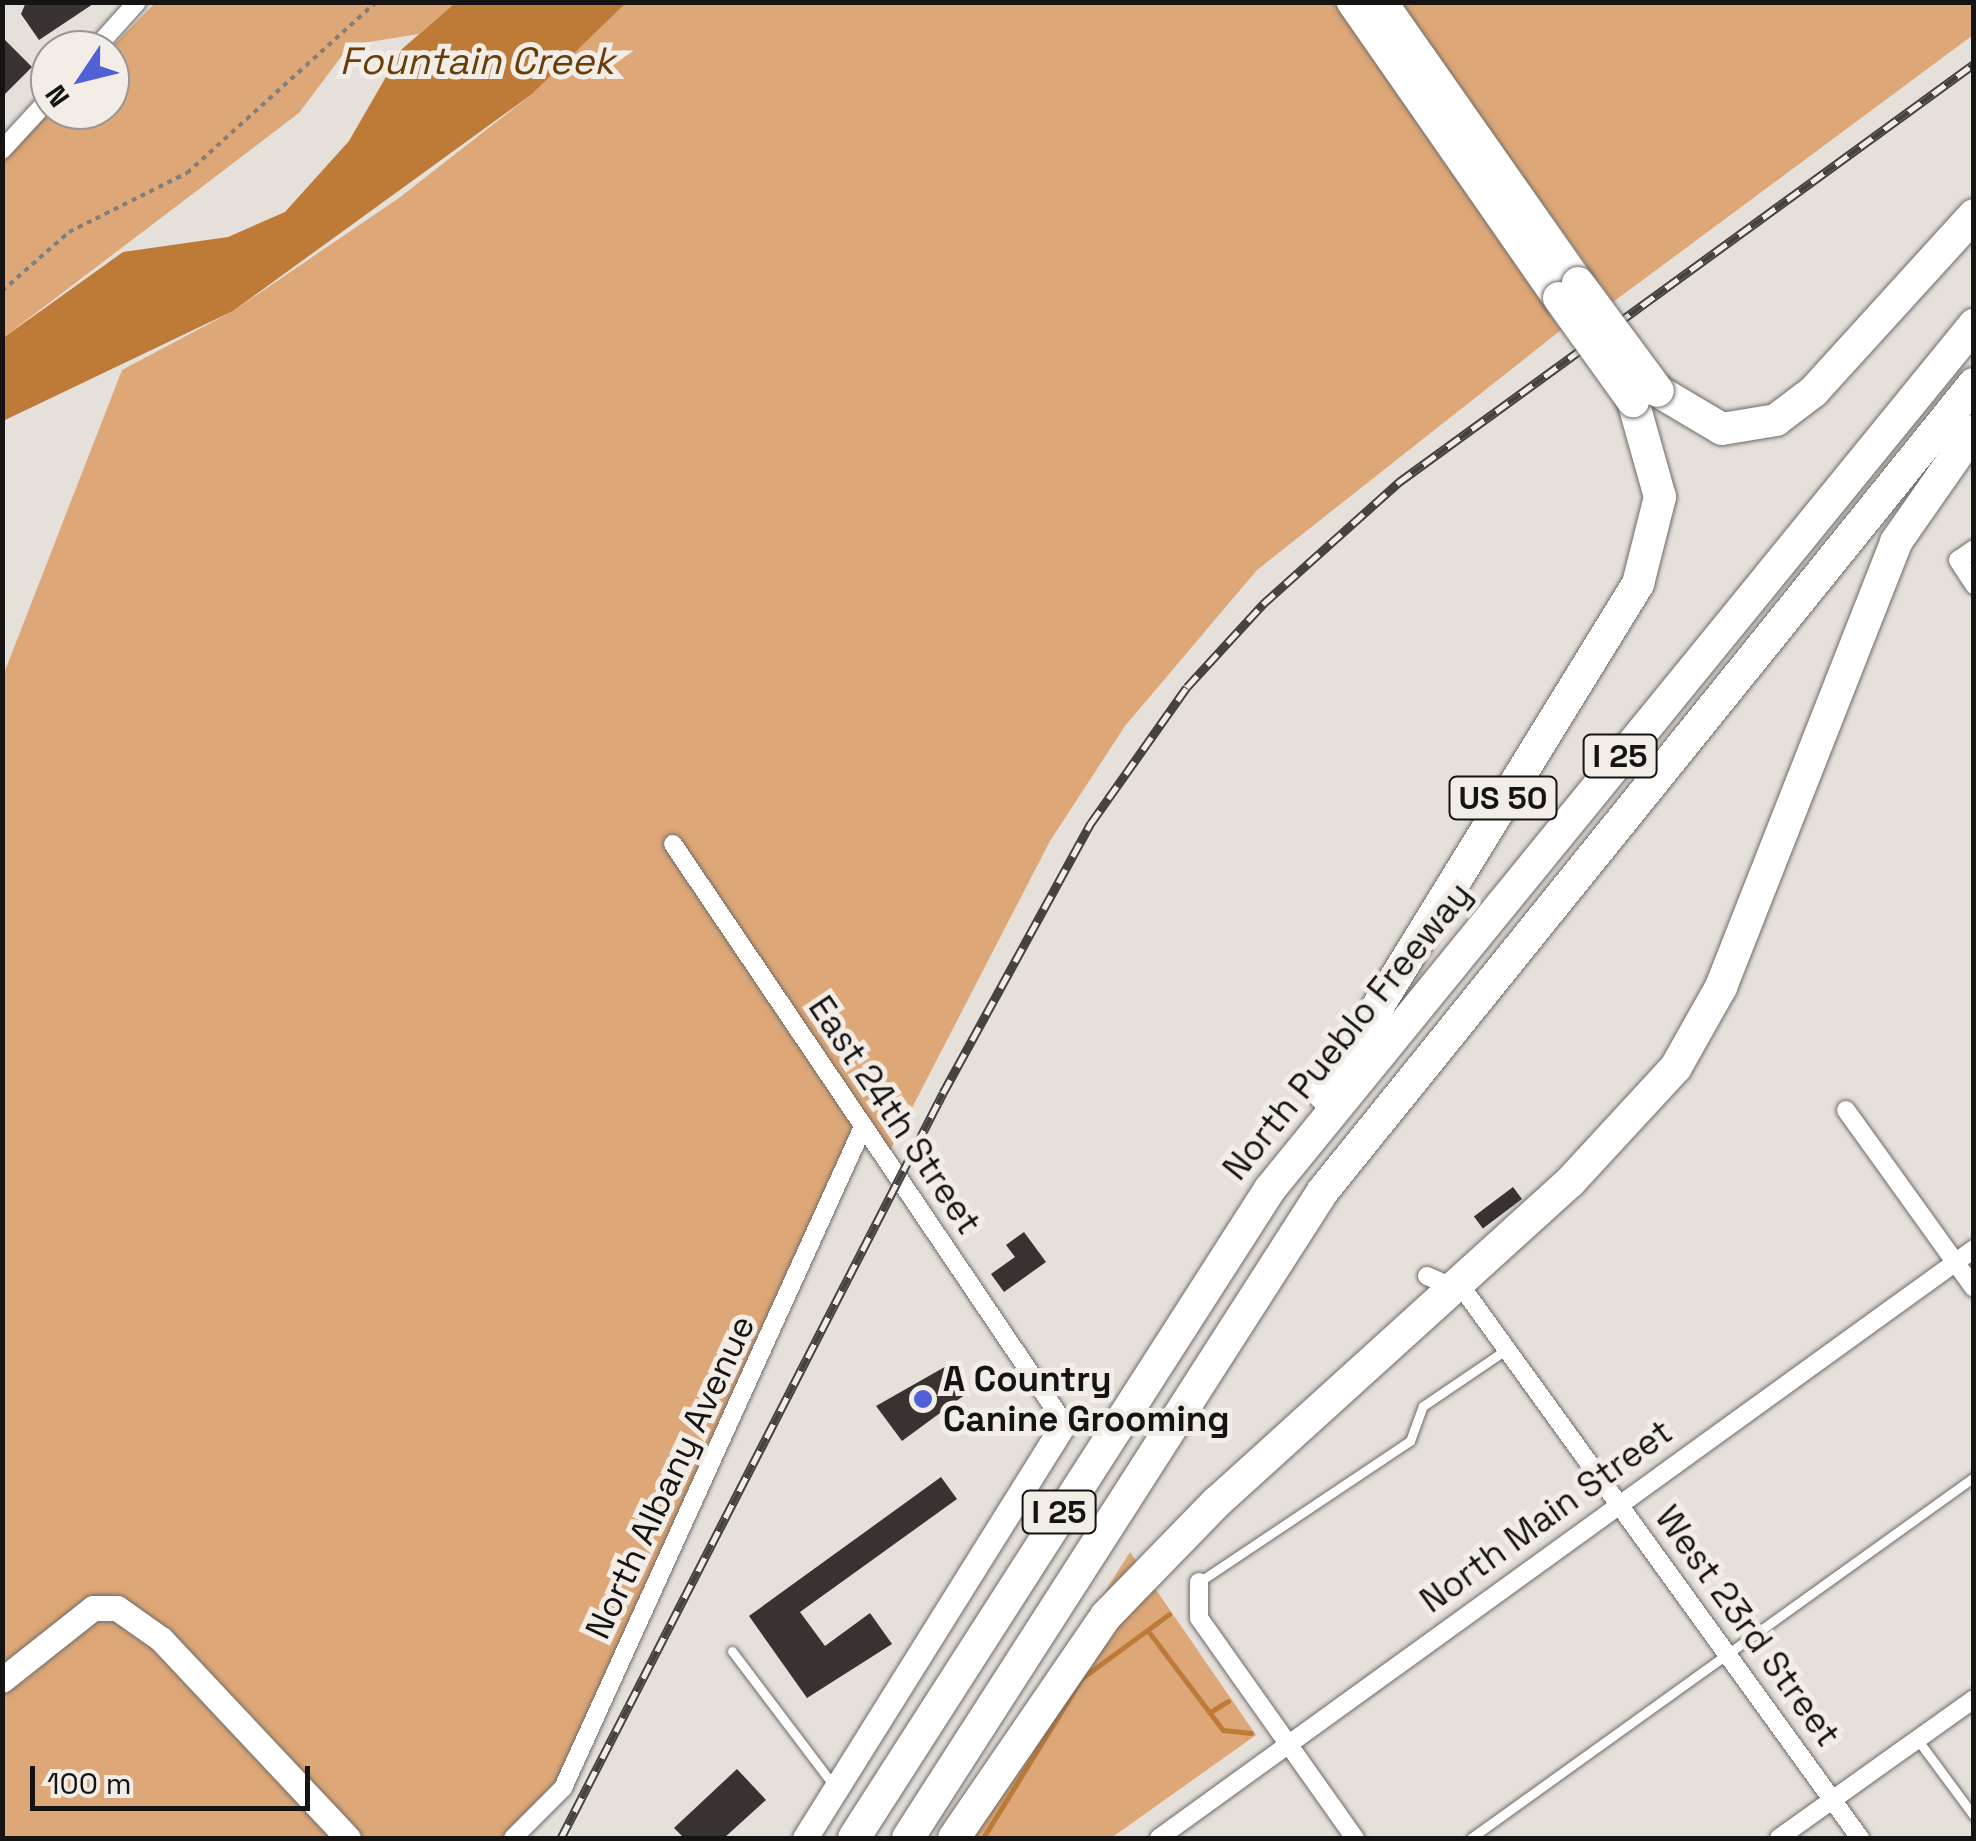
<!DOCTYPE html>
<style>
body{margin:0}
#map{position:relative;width:1976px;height:1841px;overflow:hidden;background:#e6e0db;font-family:"Space Grotesk",sans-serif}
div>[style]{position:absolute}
.green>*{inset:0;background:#dda777}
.water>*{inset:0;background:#be7a37}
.stream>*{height:5px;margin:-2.5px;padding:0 2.5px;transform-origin:2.5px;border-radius:2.5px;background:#be7a37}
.building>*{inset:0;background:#383330;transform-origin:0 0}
.path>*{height:4px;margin-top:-2px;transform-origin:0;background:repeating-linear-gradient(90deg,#827e7b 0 5px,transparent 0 10px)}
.roads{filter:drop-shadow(0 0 2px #6f6a66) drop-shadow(0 0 2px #6f6a66)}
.lane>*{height:9px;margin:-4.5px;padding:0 4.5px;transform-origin:4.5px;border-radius:4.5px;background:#fff}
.street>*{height:18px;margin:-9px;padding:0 9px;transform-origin:9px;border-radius:9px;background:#fff}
.secondary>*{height:25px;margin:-12.5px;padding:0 12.5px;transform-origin:12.5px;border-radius:12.5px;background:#fff}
.highway>*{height:32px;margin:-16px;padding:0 16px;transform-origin:16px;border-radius:16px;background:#fff}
.rail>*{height:9px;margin-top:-4.5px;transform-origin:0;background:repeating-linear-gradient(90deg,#f3ede8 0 15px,#454240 0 30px);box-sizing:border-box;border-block:2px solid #454240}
.bridges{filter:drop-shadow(0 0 2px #6f6a66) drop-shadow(0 0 2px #6f6a66)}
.highway-bridge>*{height:32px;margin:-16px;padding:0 16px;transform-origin:16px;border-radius:16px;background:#fff}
.dots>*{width:28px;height:28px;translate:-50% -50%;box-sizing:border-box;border:5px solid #f3ede8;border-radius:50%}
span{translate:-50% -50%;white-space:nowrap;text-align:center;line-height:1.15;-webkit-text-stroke:10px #f3ede8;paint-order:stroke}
.shield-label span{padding:2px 8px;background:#f3ede8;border:2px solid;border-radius:8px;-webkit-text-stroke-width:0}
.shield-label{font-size:32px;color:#161413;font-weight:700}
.street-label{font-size:35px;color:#161413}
.poi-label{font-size:35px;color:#161413;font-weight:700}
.left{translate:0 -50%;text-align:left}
.water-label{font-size:38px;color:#6a3c07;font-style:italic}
.frame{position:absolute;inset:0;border:5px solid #161413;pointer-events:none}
.north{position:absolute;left:30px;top:30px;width:100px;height:100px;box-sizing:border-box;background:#f3ede8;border:2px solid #9b9693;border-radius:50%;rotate:235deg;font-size:28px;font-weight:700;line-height:40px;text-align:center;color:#161413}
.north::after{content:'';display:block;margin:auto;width:35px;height:45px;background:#5060d6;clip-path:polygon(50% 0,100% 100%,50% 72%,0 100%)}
.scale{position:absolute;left:30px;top:1766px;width:280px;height:45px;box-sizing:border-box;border:5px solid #161413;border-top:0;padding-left:12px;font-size:30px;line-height:35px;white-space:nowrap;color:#161413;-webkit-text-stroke:8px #f3ede8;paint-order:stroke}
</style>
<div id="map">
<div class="green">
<i style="clip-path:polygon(155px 3px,455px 3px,419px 34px,350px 45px,299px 113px,3px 338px,2px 159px,50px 110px,110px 110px,109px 50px)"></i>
<i style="clip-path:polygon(626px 3px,1334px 3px,1561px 330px,1257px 570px,1125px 726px,1050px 841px,885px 1160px,863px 1128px,563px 1788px,513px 1838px,3px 1838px,3px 676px,122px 370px,233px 311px,399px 198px,532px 94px)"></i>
<i style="clip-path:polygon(1399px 3px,1973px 3px,1973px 35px,1613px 302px)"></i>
<i style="clip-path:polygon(1130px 1552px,1256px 1735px,1111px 1838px,950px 1838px)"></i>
</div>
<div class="water">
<i style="clip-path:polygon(455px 3px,626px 3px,532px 94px,233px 311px,3px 421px,3px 338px,123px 252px,228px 237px,285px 212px,349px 141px,402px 49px)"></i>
</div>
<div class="stream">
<i style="left:1148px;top:1631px;width:124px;rotate:52.9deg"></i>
<i style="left:1223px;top:1730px;width:28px;rotate:6deg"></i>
<i style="left:1210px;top:1712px;width:21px;rotate:-31deg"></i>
<i style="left:983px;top:1838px;width:188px;rotate:-58.3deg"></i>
<i style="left:1082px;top:1678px;width:108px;rotate:-36.3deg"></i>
</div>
<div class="building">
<i style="clip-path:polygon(26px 2px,96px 2px,39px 40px,21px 14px)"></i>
<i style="clip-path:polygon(2px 37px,32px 67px,2px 97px)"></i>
<i style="left:1513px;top:1187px;width:15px;height:49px;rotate:53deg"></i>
<i style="clip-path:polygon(1024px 1232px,1046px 1262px,1004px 1292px,991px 1274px,1015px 1257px,1006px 1245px)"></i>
<i style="clip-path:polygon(950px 1364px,970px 1391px,902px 1441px,876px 1406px)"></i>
<i style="clip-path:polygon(941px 1477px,957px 1499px,800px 1612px,825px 1646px,870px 1613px,892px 1644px,807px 1698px,749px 1616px)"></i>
<i style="clip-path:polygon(737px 1769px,766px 1800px,724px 1838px,684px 1838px,674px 1828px)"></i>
</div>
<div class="path">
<i style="left:2px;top:291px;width:89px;rotate:-41.4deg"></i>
<i style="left:69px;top:232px;width:132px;rotate:-26.6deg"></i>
<i style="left:187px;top:173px;width:255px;rotate:-42.1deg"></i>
</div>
<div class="roads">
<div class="lane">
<i style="left:1199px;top:1582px;width:254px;rotate:-33.8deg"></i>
<i style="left:1410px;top:1441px;width:37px;rotate:-70deg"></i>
<i style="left:1423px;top:1406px;width:102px;rotate:-34.2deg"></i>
<i style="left:732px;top:1651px;width:169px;rotate:52.9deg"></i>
<i style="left:1917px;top:1739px;width:96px;rotate:53.5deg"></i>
<i style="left:1471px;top:1838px;width:619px;rotate:-35.67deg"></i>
</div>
<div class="street">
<i style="left:94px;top:50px;width:64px;rotate:-48.1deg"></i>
<i style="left:2px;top:150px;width:71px;rotate:-47.3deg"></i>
<i style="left:1974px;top:549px;width:19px;rotate:145deg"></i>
<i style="left:1958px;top:560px;width:30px;rotate:57deg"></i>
<i style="left:673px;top:844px;width:699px;rotate:55.97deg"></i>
<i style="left:1846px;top:1110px;width:219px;rotate:54.3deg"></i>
<i style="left:1427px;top:1276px;width:43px;rotate:23.6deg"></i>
<i style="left:1466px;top:1293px;width:673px;rotate:54.14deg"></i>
<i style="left:1199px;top:1582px;width:36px;rotate:90deg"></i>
<i style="left:1199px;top:1618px;width:270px;rotate:54.7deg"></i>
<i style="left:513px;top:1838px;width:71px;rotate:-45deg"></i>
<i style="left:563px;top:1788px;width:726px;rotate:-65.59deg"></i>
<i style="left:1159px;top:1838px;width:1006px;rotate:-35.86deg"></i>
<i style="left:1779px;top:1838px;width:239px;rotate:-35.5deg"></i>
</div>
<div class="secondary">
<i style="left:2px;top:1680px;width:116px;rotate:-38.4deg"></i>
<i style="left:93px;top:1608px;width:24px"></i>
<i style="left:117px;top:1608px;width:54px;rotate:35.2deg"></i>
<i style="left:161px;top:1639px;width:273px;rotate:46.8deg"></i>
<i style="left:805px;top:1838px;width:489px;rotate:-58deg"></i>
</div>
<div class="highway">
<i style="left:1353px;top:2px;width:361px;rotate:55.2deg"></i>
<i style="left:1381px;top:2px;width:343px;rotate:55deg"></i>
<i style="left:1658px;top:391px;width:74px;rotate:30.7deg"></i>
<i style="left:1722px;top:429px;width:55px;rotate:-9.5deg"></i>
<i style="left:1776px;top:420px;width:48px;rotate:-37.3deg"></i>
<i style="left:1814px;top:391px;width:238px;rotate:-47.7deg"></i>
<i style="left:1324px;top:1094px;width:599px;rotate:-58.38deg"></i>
<i style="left:1638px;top:584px;width:90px;rotate:-75.8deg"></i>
<i style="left:1660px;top:497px;width:100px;rotate:-105.7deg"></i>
<i style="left:854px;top:1838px;width:771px;rotate:-57.34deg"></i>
<i style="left:1270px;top:1189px;width:1115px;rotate:-50.83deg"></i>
<i style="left:908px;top:1838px;width:769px;rotate:-57.32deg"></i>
<i style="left:1323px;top:1191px;width:1037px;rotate:-51.11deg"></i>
<i style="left:954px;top:1838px;width:269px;rotate:-55.6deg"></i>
<i style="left:1106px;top:1616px;width:159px;rotate:-45.8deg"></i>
<i style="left:1217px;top:1502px;width:476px;rotate:-42.2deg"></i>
<i style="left:1570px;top:1182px;width:156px;rotate:-47.3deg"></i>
<i style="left:1676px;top:1067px;width:92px;rotate:-60.6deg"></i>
<i style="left:1721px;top:987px;width:478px;rotate:-68.5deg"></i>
<i style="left:1896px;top:542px;width:136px;rotate:-55.1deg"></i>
</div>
</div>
<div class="rail">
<i style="left:561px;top:1838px;width:837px;rotate:-62.85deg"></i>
<i style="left:943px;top:1093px;width:308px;rotate:-61.3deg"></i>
<i style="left:1091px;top:823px;width:166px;rotate:-54.8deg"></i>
<i style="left:1187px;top:687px;width:113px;rotate:-47.5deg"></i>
<i style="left:1263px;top:604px;width:183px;rotate:-41.9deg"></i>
<i style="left:1399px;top:482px;width:711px;rotate:-36.02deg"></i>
</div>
<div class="bridges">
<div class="highway-bridge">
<i style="left:1578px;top:283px;width:134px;rotate:53.5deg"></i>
<i style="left:1559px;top:298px;width:127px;rotate:54.3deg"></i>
</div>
</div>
<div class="dots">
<i style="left:923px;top:1399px;background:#5060d6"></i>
</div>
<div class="shield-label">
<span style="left:1620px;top:756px">I 25</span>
<span style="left:1503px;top:798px">US 50</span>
<span style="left:1059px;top:1512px">I 25</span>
</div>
<div class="street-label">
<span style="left:1347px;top:1031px;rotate:-51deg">North Pueblo Freeway</span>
<span style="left:895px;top:1115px;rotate:56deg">East 24th Street</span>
<span style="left:670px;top:1477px;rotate:-65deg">North Albany Avenue</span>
<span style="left:1546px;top:1516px;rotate:-36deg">North Main Street</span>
<span style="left:1748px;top:1626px;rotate:54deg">West 23rd Street</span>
</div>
<div class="poi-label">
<span class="left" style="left:943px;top:1399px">A Country<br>Canine Grooming</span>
</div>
<div class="water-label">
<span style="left:477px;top:62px">Fountain Creek</span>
</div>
<div class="frame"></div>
<div class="north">N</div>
<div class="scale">100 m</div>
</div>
